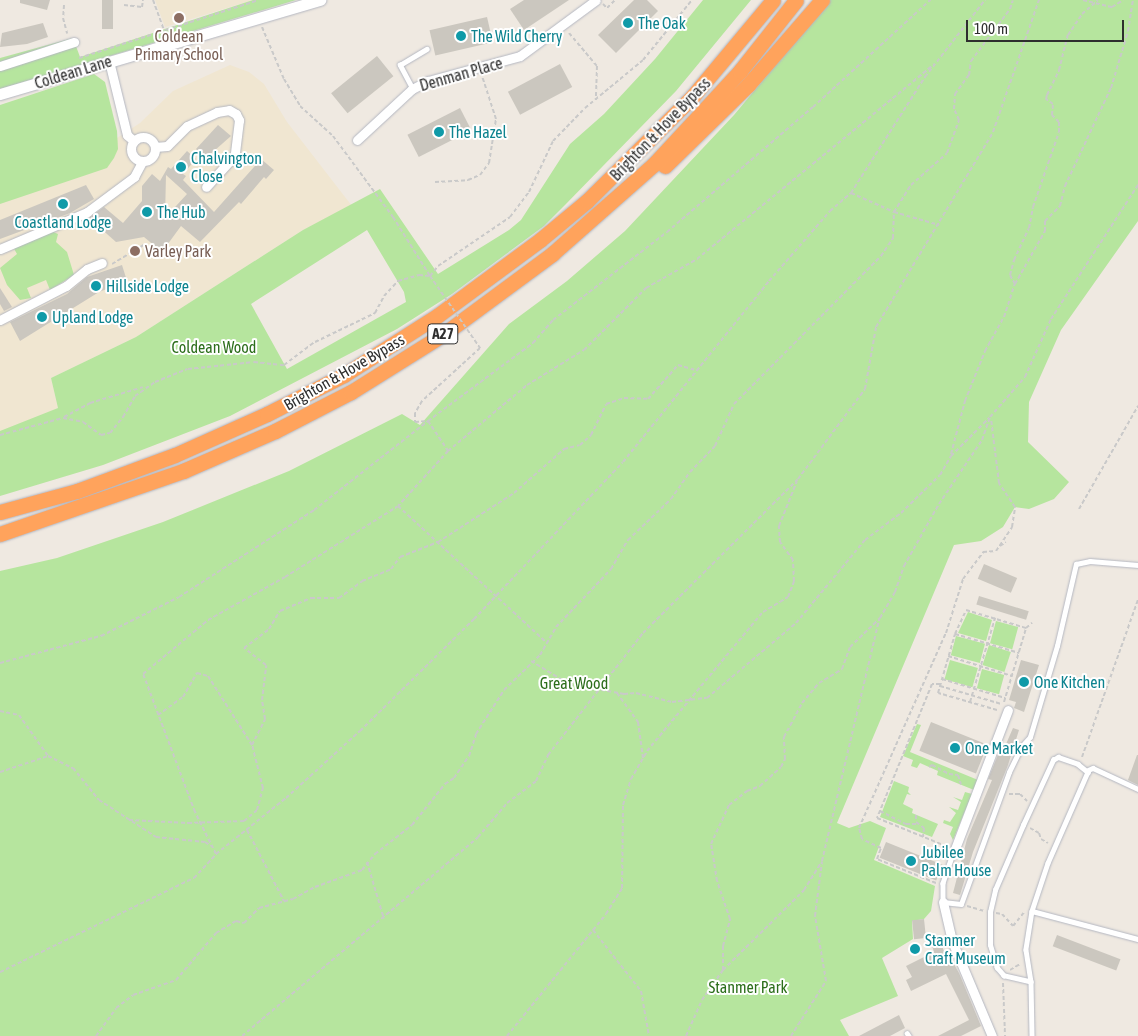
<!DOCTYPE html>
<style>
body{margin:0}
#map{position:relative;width:1138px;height:1036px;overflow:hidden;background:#efe9e1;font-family:"Asap Condensed",sans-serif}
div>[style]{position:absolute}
.education>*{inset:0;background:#f0e6d1}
.green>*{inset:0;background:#b6e59e;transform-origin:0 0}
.building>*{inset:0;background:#cbc7bf;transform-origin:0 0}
.path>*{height:2px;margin-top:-1px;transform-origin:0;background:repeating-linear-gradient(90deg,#c9c9c9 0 4px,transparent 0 6.5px)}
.roads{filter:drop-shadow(0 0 1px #b4b7c1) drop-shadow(0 0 1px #b4b7c1)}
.lane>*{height:4.5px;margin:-2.25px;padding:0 2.25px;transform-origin:2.25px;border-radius:2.25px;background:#fff}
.street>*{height:9px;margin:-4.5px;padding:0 4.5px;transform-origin:4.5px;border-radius:4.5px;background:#fff}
.street>.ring{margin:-4.5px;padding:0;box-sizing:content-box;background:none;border:9px solid #fff;border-radius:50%}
.secondary>*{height:11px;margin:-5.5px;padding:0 5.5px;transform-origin:5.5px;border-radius:5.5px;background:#fff}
.highway>*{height:15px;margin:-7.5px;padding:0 7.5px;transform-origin:7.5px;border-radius:7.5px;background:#ffa35c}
.path-bridge>*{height:2px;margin-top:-1px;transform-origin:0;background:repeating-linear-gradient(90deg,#c9c9c9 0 4px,transparent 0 6.5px)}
.dots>*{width:14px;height:14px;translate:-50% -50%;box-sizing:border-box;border:2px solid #fff;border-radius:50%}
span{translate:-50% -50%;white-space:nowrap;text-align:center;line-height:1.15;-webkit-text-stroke:4px #fff;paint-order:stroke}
.shield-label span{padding:1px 4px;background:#fff;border:1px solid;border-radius:4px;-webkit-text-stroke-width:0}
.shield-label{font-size:15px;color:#2e2e2e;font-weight:700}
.culture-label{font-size:16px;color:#0d838f}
.left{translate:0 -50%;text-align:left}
.education-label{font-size:16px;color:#785e54}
.street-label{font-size:16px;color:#2e2e2e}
.park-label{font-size:16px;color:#2c6e1b}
.scale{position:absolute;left:966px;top:20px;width:158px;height:22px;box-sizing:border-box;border:2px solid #2e2e2e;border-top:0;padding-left:6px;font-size:15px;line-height:18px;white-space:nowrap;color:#2e2e2e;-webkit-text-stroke:4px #fff;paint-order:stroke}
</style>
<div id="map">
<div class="education">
<i style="clip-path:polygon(155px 0,253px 0,165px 27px)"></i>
<i style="clip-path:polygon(230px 65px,249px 72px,264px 84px,287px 122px,352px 206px,303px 230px,136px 337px,51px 378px,58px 408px,0 435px,0 175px,100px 149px,140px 123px,173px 91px)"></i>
</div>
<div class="green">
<i style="clip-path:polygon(253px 0,296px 0,0 89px,0 58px,73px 38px,80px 57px)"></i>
<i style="clip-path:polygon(evenodd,703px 0,751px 0,676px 91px,565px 205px,544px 226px,452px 294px,397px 329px,230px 416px,103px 465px,0 496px,0 431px,58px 408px,51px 378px,136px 337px,303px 230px,380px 189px,438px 274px,509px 230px,521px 220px,570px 144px,604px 114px,655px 59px,703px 0,367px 230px,404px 292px,406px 302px,287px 369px,251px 304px,367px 230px)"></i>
<i style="clip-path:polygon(830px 0,1138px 0,1138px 221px,1061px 330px,1029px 402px,1028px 442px,1069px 482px,1054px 499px,1029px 509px,1015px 507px,1003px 527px,981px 541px,954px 545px,837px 823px,849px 828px,870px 821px,886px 828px,874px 860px,935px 886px,931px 911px,924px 919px,912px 921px,913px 939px,882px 958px,898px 996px,840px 1020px,849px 1036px,0 1036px,0 571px,57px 558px,163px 522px,289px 471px,402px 414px,420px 425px,509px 324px,567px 281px,625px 231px,734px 115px)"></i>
<i style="clip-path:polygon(94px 74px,105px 82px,117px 131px,118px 149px,114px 158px,107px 168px,0 204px,0 105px)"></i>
<i style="clip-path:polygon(51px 231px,58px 234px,56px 242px,67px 252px,74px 275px,50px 290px,46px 280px,27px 288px,31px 298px,20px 300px,7px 285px,0 268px,17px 254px,13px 247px)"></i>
<i style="clip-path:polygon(968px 612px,992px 620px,986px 641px,958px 633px)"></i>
<i style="left:996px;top:621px;width:23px;height:23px;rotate:15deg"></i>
<i style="left:956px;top:636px;width:30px;height:20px;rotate:15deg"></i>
<i style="left:989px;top:645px;width:23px;height:21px;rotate:18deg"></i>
<i style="left:950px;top:660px;width:29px;height:20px;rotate:16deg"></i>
<i style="left:982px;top:669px;width:23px;height:20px;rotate:15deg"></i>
<i style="clip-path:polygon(917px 724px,921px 725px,910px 752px,978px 780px,974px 790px,937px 775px,938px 771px,920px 763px,917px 768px,911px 766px,913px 760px,903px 756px)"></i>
<i style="clip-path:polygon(894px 781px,909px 787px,908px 792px,911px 795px,907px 794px,903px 804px,913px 809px,912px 813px,938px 824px,932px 837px,880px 817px)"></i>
<i style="clip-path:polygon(965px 792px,972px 794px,953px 840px,950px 834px,953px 827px,943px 823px,944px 820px,950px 822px,956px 813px,949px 807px,958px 810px,961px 802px,953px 797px,962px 800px)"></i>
</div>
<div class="building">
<i style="clip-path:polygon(20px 0,50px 0,47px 10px,20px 3px)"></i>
<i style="left:102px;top:0;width:11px;height:29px"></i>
<i style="clip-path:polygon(524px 0,569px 0,524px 30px,510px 9px)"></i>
<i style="clip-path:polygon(634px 0,647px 0,658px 11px,616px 53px,598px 35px)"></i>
<i style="left:487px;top:17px;width:26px;height:59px;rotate:77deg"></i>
<i style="clip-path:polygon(43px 23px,48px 37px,27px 44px,0 47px,2px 33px)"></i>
<i style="left:377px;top:56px;width:26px;height:59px;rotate:51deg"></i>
<i style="left:560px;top:64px;width:26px;height:59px;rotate:62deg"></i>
<i style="left:460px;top:108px;width:25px;height:59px;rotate:63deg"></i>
<i style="clip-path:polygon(218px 125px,231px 136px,206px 158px,196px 149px)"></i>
<i style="clip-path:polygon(evenodd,187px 151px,196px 159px,183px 174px,186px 176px,183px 180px,214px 212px,261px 159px,274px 170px,266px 179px,264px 177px,241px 204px,239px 202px,200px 242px,181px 226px,162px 252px,144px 237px,116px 242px,89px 218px,104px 207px,123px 223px,142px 201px,142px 186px,152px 174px,160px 181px,168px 167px,171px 169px,187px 151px,166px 175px,187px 194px,165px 218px,166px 175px)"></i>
<i style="clip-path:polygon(86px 185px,94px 199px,70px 213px,0 239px,0 220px)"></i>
<i style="clip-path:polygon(122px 265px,127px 281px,99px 292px,20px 341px,10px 322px,67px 294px,87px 277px)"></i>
<i style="clip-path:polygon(0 288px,12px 307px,4px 311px,0 304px)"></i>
<i style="left:984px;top:564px;width:36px;height:16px;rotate:23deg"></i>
<i style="left:979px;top:596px;width:52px;height:9px;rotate:17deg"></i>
<i style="clip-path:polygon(1021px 660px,1039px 665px,1024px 712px,1014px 708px,1016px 702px,1009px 700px)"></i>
<i style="left:931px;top:722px;width:61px;height:31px;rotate:22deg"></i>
<i style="clip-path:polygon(1013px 728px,1019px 730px,1008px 765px,973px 852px,960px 895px,953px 893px,967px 839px,992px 780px,988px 779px,1000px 750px,1003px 751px)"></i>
<i style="clip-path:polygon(1137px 755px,1138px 755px,1138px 785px,1128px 780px)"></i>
<i style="left:886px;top:842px;width:61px;height:17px;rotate:22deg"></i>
<i style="left:924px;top:919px;width:19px;height:12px;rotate:84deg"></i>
<i style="left:1057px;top:935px;width:68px;height:12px;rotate:21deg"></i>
<i style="clip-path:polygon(940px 940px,947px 960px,951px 959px,959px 973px,981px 1026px,961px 1036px,938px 1036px,969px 1020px,946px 974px,911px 991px,906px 980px,912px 977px,906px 966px,934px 952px,931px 943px)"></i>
<i style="clip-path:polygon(899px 1015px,905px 1028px,890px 1036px,859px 1036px)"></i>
</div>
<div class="path">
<i style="left:153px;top:0;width:37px;rotate:70deg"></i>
<i style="left:1083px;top:0;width:30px;rotate:14deg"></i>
<i style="left:1112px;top:7px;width:13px;rotate:-32deg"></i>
<i style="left:603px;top:4px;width:6px;rotate:45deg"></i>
<i style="left:607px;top:8px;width:11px;rotate:-45deg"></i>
<i style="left:64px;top:5px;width:13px;rotate:94deg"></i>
<i style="left:63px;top:18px;width:16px;rotate:75deg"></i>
<i style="left:124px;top:5px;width:18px;rotate:6deg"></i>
<i style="left:142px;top:7px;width:7px;rotate:-82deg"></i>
<i style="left:262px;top:27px;width:56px;rotate:67.1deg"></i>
<i style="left:284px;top:79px;width:31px;rotate:59deg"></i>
<i style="left:300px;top:106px;width:45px;rotate:42.3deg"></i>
<i style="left:333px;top:136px;width:101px;rotate:53.5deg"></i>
<i style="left:393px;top:217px;width:70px;rotate:57.9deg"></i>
<i style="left:569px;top:33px;width:43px;rotate:49.7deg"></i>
<i style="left:597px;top:66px;width:34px;rotate:92deg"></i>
<i style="left:79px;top:58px;width:189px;rotate:-17.9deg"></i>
<i style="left:435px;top:182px;width:33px;rotate:-3deg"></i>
<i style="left:468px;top:180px;width:13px;rotate:-23deg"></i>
<i style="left:480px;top:175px;width:15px;rotate:-53deg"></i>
<i style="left:489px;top:163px;width:45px;rotate:-81deg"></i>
<i style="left:496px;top:119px;width:45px;rotate:-108deg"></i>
<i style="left:851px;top:193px;width:47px;rotate:23.8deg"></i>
<i style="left:894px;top:212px;width:47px;rotate:16.1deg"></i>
<i style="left:112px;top:264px;width:37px;rotate:-31deg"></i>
<i style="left:430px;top:276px;width:13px;rotate:-51deg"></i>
<i style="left:438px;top:266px;width:87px;rotate:-34.2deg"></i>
<i style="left:510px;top:217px;width:31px;rotate:-53deg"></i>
<i style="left:529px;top:192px;width:56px;rotate:-64.8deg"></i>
<i style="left:553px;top:141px;width:46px;rotate:-45.9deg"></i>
<i style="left:585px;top:108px;width:75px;rotate:-39.6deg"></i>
<i style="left:643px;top:60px;width:77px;rotate:-50.8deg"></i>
<i style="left:1015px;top:284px;width:10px;rotate:-119deg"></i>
<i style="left:1010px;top:275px;width:16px;rotate:-75deg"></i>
<i style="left:1014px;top:260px;width:35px;rotate:-65deg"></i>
<i style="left:1029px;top:228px;width:21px;rotate:-79deg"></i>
<i style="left:1033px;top:207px;width:79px;rotate:-70.9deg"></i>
<i style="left:1059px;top:132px;width:10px;rotate:-90deg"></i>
<i style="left:1059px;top:122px;width:10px;rotate:-135deg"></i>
<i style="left:1052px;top:115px;width:11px;rotate:-85deg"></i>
<i style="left:1053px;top:104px;width:9px;rotate:-144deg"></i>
<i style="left:1046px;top:99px;width:4px;rotate:-76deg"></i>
<i style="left:1047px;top:95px;width:28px;rotate:-64deg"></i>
<i style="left:1059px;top:70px;width:36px;rotate:-76deg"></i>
<i style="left:1068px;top:35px;width:25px;rotate:-56deg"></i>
<i style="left:1082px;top:14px;width:21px;rotate:-41deg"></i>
<i style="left:480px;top:348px;width:79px;rotate:137.6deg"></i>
<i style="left:422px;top:401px;width:14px;rotate:120deg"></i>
<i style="left:415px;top:413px;width:9px;rotate:90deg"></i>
<i style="left:415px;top:422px;width:13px;rotate:-4deg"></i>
<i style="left:428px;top:421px;width:131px;rotate:-36.6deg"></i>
<i style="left:533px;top:343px;width:30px;rotate:-49deg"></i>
<i style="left:553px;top:320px;width:144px;rotate:-37.7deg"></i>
<i style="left:667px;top:232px;width:192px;rotate:-40.6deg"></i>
<i style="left:813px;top:107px;width:159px;rotate:-42.4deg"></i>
<i style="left:64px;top:417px;width:30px;rotate:-28deg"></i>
<i style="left:90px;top:403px;width:55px;rotate:-16.8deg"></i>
<i style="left:0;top:435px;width:65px;rotate:-15.1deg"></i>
<i style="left:63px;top:418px;width:20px;rotate:11deg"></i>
<i style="left:83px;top:422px;width:22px;rotate:36deg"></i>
<i style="left:101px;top:435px;width:9px;rotate:-13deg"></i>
<i style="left:110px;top:433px;width:21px;rotate:-51deg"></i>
<i style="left:123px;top:417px;width:24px;rotate:-60deg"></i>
<i style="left:135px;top:396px;width:24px;rotate:-35deg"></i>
<i style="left:155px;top:382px;width:35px;rotate:-22deg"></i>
<i style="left:188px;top:369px;width:66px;rotate:-6.1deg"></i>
<i style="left:254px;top:362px;width:30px;rotate:6deg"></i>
<i style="left:284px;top:365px;width:39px;rotate:-37deg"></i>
<i style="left:315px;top:342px;width:67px;rotate:-25.8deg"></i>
<i style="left:375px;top:313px;width:19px;rotate:-62deg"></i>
<i style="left:384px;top:296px;width:21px;rotate:-47deg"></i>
<i style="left:398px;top:281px;width:22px;rotate:-16deg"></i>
<i style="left:419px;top:275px;width:11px;rotate:5deg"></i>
<i style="left:448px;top:451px;width:103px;rotate:-39.9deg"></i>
<i style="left:527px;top:385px;width:67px;rotate:-31.6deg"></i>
<i style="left:584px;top:350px;width:88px;rotate:-45deg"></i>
<i style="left:646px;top:288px;width:59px;rotate:-29.6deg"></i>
<i style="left:697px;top:259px;width:307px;rotate:-39.4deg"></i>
<i style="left:951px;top:454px;width:55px;rotate:-75.2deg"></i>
<i style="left:965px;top:401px;width:54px;rotate:-68.2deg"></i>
<i style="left:985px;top:351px;width:39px;rotate:-61deg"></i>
<i style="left:1004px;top:317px;width:35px;rotate:-72deg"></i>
<i style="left:1015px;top:284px;width:61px;rotate:-60.5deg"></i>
<i style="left:1045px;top:231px;width:10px;rotate:-90deg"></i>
<i style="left:1045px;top:221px;width:21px;rotate:-45deg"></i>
<i style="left:1060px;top:206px;width:21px;rotate:-76deg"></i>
<i style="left:1065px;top:186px;width:108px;rotate:-64.9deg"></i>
<i style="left:1111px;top:88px;width:59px;rotate:-73.4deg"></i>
<i style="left:1128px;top:31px;width:31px;rotate:-81deg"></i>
<i style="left:1079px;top:509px;width:119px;rotate:-60.2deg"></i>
<i style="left:1000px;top:546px;width:7px;rotate:-34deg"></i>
<i style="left:955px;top:634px;width:67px;rotate:16.5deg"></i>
<i style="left:948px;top:656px;width:67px;rotate:17.4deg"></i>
<i style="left:531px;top:661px;width:44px;rotate:31.2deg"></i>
<i style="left:569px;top:684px;width:56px;rotate:10.3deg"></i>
<i style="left:624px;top:694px;width:12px;rotate:-5deg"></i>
<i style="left:636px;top:693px;width:37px;rotate:14deg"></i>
<i style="left:672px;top:702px;width:35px;rotate:-7deg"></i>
<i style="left:707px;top:698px;width:116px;rotate:-40.1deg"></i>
<i style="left:796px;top:623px;width:108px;rotate:-50.3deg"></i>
<i style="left:865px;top:540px;width:45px;rotate:-36.9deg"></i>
<i style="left:901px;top:513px;width:54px;rotate:-44.3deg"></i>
<i style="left:940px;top:475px;width:22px;rotate:-60deg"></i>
<i style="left:951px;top:456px;width:54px;rotate:-45deg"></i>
<i style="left:0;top:663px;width:105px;rotate:-15deg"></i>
<i style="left:101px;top:636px;width:87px;rotate:-26.6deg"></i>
<i style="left:179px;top:597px;width:161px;rotate:-32.8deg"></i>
<i style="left:314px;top:510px;width:145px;rotate:-38deg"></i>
<i style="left:428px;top:421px;width:36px;rotate:56deg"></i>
<i style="left:448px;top:451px;width:74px;rotate:132.3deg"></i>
<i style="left:942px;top:679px;width:66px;rotate:16.8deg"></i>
<i style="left:940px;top:684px;width:8px;rotate:180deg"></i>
<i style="left:932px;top:684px;width:145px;rotate:112.3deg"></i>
<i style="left:877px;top:818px;width:74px;rotate:22.1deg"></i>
<i style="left:940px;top:686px;width:64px;rotate:16.4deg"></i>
<i style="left:617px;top:693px;width:36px;rotate:54deg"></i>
<i style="left:638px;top:722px;width:37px;rotate:82deg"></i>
<i style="left:970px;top:702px;width:88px;rotate:-73.4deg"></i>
<i style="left:1004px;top:702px;width:77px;rotate:-73.4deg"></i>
<i style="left:1026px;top:628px;width:8px;rotate:-40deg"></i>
<i style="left:997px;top:710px;width:61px;rotate:-163.9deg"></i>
<i style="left:938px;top:693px;width:61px;rotate:-73.9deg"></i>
<i style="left:955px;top:634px;width:26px;rotate:-65deg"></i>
<i style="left:966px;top:610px;width:63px;rotate:16.7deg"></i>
<i style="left:0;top:711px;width:19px;rotate:12deg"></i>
<i style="left:19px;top:715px;width:50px;rotate:54.7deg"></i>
<i style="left:158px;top:715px;width:31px;rotate:-36deg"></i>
<i style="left:183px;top:697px;width:28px;rotate:-60deg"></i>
<i style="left:197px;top:673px;width:11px;rotate:15deg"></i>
<i style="left:208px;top:676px;width:82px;rotate:57.5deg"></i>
<i style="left:1082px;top:757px;width:167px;rotate:-70.4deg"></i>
<i style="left:929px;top:767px;width:4px;rotate:-34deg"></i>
<i style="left:932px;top:765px;width:19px;rotate:28deg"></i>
<i style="left:949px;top:774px;width:9px;rotate:6deg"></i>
<i style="left:958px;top:775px;width:10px;rotate:73deg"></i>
<i style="left:0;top:772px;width:51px;rotate:-18.4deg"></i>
<i style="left:48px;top:756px;width:28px;rotate:26deg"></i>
<i style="left:73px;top:768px;width:41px;rotate:50.9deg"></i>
<i style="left:99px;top:800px;width:68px;rotate:33deg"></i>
<i style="left:156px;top:837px;width:49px;rotate:5.8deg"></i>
<i style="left:205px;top:842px;width:7px;rotate:34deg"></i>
<i style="left:1009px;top:794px;width:11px"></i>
<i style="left:1020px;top:794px;width:10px;rotate:45deg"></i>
<i style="left:880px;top:811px;width:29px;rotate:27deg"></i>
<i style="left:906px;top:824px;width:12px"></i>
<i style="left:916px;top:815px;width:7px;rotate:90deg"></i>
<i style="left:916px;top:822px;width:10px;rotate:37deg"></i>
<i style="left:924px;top:828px;width:9px;rotate:96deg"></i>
<i style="left:129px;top:820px;width:59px;rotate:2.9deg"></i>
<i style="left:188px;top:823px;width:56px;rotate:-2deg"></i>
<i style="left:244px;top:821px;width:17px;rotate:-40deg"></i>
<i style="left:257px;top:810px;width:23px;rotate:-75deg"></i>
<i style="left:263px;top:788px;width:44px;rotate:-104.3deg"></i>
<i style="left:252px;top:745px;width:29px;rotate:-63deg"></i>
<i style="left:265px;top:719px;width:19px;rotate:-99deg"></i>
<i style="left:262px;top:700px;width:35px;rotate:-83deg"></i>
<i style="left:266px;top:665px;width:28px;rotate:-142deg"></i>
<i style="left:244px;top:648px;width:31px;rotate:-37deg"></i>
<i style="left:269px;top:629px;width:21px;rotate:-59deg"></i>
<i style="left:280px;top:611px;width:34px;rotate:-23deg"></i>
<i style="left:311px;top:598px;width:28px"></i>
<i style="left:339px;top:598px;width:29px;rotate:-36deg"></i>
<i style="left:362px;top:581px;width:31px;rotate:-22deg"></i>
<i style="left:391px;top:569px;width:15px;rotate:-53deg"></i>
<i style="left:400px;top:557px;width:41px;rotate:-21.5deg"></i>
<i style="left:438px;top:542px;width:90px;rotate:-32.8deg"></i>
<i style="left:514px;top:493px;width:67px;rotate:-41.3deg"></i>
<i style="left:564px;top:449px;width:16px;rotate:-14deg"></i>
<i style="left:580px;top:445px;width:15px;rotate:-42deg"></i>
<i style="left:591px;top:435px;width:34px;rotate:-64deg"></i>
<i style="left:606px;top:404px;width:19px;rotate:-18deg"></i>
<i style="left:624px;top:398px;width:24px;rotate:2deg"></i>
<i style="left:648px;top:399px;width:45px;rotate:-48.6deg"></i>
<i style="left:678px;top:365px;width:19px;rotate:16deg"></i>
<i style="left:1030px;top:828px;width:10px;rotate:29deg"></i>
<i style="left:1039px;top:833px;width:6px;rotate:72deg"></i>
<i style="left:1041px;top:839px;width:8px;rotate:30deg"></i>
<i style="left:247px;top:830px;width:80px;rotate:62.5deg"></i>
<i style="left:216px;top:854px;width:47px;rotate:-116.6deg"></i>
<i style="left:195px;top:812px;width:147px;rotate:-110.6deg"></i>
<i style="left:143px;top:674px;width:85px;rotate:-39.7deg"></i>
<i style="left:208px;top:620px;width:88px;rotate:-29.2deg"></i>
<i style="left:285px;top:577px;width:133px;rotate:-32.1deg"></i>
<i style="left:398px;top:506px;width:202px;rotate:42.6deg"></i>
<i style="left:367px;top:862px;width:59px;rotate:73.4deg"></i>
<i style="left:936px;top:883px;width:64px;rotate:-157.9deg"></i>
<i style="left:877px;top:859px;width:12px;rotate:-70deg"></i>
<i style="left:881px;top:848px;width:21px;rotate:-155deg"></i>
<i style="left:862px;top:839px;width:11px;rotate:-105deg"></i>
<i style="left:859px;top:828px;width:214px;rotate:-66deg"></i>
<i style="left:946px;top:633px;width:57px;rotate:-72.5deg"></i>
<i style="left:963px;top:579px;width:34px;rotate:-53deg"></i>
<i style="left:983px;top:552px;width:13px;rotate:-4deg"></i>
<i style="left:996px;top:551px;width:29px;rotate:-56deg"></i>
<i style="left:1012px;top:527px;width:20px;rotate:-81deg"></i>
<i style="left:1015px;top:507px;width:29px;rotate:-124deg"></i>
<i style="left:999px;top:483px;width:64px;rotate:-97.1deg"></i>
<i style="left:967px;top:906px;width:18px;rotate:16deg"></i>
<i style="left:996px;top:913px;width:6px;rotate:9deg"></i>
<i style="left:1002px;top:914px;width:16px;rotate:47deg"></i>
<i style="left:1013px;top:926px;width:19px;rotate:-51deg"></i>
<i style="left:593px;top:930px;width:78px;rotate:51.8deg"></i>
<i style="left:641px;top:991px;width:46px;rotate:79.9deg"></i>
<i style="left:723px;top:970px;width:24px;rotate:-90deg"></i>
<i style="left:723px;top:946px;width:28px;rotate:-75deg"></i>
<i style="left:730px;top:919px;width:40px;rotate:-108.9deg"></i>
<i style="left:717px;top:881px;width:37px;rotate:-99deg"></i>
<i style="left:711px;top:844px;width:43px;rotate:-65.2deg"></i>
<i style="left:729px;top:805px;width:23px;rotate:-38deg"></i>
<i style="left:747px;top:791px;width:14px;rotate:-21deg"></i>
<i style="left:760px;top:786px;width:28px;rotate:-42deg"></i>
<i style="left:781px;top:767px;width:9px;rotate:-63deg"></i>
<i style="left:785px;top:759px;width:22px;rotate:-93deg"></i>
<i style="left:784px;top:737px;width:38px;rotate:-62deg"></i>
<i style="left:802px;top:703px;width:26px;rotate:-50deg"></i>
<i style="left:819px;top:683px;width:27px;rotate:-31deg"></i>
<i style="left:842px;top:669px;width:23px;rotate:-70deg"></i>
<i style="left:850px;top:647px;width:42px;rotate:-44deg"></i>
<i style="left:880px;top:618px;width:30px;rotate:-60deg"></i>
<i style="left:895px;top:592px;width:28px;rotate:-71deg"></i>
<i style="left:904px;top:566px;width:71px;rotate:-60.6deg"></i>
<i style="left:939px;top:504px;width:77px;rotate:-56.1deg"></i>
<i style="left:982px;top:440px;width:24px;rotate:-71deg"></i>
<i style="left:990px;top:417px;width:53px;rotate:-48.8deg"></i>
<i style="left:1025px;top:377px;width:64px;rotate:-65.9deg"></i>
<i style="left:1051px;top:319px;width:160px;rotate:-57deg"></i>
<i style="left:1010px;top:970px;width:12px;rotate:-31deg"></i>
<i style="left:0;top:972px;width:216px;rotate:-25.9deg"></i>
<i style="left:194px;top:878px;width:33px;rotate:-47deg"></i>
<i style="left:216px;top:854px;width:90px;rotate:-38.7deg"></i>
<i style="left:286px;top:798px;width:100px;rotate:-42.2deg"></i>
<i style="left:360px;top:731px;width:160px;rotate:-44.5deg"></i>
<i style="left:474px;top:619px;width:216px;rotate:-46.5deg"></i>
<i style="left:623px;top:462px;width:233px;rotate:-51.1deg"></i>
<i style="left:769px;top:281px;width:93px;rotate:-48.9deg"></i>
<i style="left:830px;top:211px;width:28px;rotate:-41deg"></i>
<i style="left:851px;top:193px;width:138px;rotate:-57.5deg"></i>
<i style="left:925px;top:77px;width:98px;rotate:-52.1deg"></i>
<i style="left:1003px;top:983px;width:53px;rotate:87.8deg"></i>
<i style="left:96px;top:1036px;width:34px;rotate:-54deg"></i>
<i style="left:116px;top:1008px;width:21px;rotate:-37deg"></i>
<i style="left:133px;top:995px;width:46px;rotate:-19.2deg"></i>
<i style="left:176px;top:980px;width:62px;rotate:-49.6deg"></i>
<i style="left:216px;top:933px;width:23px;rotate:-31deg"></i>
<i style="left:236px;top:921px;width:8px;rotate:14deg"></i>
<i style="left:244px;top:923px;width:21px;rotate:-45deg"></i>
<i style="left:259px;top:908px;width:35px;rotate:-15deg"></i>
<i style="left:293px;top:899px;width:25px;rotate:-29deg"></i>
<i style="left:315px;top:887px;width:50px;rotate:-19.9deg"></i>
<i style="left:362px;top:870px;width:21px;rotate:-51deg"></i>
<i style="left:375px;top:854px;width:47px;rotate:-38.1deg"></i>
<i style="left:412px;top:825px;width:53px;rotate:-51.2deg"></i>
<i style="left:445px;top:784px;width:11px;rotate:-34deg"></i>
<i style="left:454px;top:778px;width:27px;rotate:-56deg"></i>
<i style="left:469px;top:756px;width:23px;rotate:-72deg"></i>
<i style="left:476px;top:734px;width:52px;rotate:-57.5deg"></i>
<i style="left:504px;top:690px;width:50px;rotate:-44.2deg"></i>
<i style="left:540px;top:655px;width:32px;rotate:-60deg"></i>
<i style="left:556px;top:627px;width:80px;rotate:-46.5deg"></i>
<i style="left:611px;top:569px;width:34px;rotate:-60deg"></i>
<i style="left:628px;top:540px;width:59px;rotate:-43.6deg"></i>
<i style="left:671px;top:499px;width:33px;rotate:-55deg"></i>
<i style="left:690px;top:472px;width:36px;rotate:-46deg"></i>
<i style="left:715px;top:446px;width:46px;rotate:-65.7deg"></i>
<i style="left:734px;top:404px;width:209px;rotate:-45.2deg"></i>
<i style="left:881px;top:256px;width:22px;rotate:-56deg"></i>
<i style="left:893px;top:238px;width:26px;rotate:-88deg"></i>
<i style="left:894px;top:212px;width:32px;rotate:-58deg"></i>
<i style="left:911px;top:185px;width:48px;rotate:-41.6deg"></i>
<i style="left:947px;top:153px;width:35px;rotate:-70deg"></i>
<i style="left:959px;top:120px;width:12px;rotate:-114deg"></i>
<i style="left:954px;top:109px;width:15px;rotate:-86deg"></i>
<i style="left:955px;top:94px;width:24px;rotate:-54deg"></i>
<i style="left:969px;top:75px;width:14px;rotate:-82deg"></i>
<i style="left:971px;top:61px;width:65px;rotate:-53.1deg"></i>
<i style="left:1010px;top:9px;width:9px;rotate:-72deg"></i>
<i style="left:242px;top:1036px;width:309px;rotate:-40.1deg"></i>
<i style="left:478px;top:837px;width:45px;rotate:-49.5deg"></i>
<i style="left:507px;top:803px;width:36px;rotate:-37deg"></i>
<i style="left:536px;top:781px;width:29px;rotate:-65deg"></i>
<i style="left:548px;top:755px;width:155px;rotate:-52.1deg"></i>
<i style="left:643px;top:633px;width:218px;rotate:-44.8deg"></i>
<i style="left:798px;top:479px;width:112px;rotate:-53.3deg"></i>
<i style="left:865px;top:389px;width:63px;rotate:-79.9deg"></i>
<i style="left:876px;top:327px;width:227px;rotate:-59deg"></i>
<i style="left:993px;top:132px;width:140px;rotate:-70.8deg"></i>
<i style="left:507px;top:1036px;width:157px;rotate:-50.9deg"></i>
<i style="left:606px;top:914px;width:31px;rotate:-58deg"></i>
<i style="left:622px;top:888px;width:83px;rotate:-89.3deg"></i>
<i style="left:623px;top:805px;width:27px;rotate:-73deg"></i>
<i style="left:631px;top:779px;width:32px;rotate:-60deg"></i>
<i style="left:647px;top:751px;width:181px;rotate:-50.2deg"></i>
<i style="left:763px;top:612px;width:29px;rotate:-31deg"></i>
<i style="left:788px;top:597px;width:17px;rotate:-69deg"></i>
<i style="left:794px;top:581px;width:21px;rotate:-93deg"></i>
<i style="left:793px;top:560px;width:22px;rotate:-126deg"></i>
<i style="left:780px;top:542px;width:16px;rotate:-94deg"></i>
<i style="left:779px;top:526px;width:48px;rotate:-68.2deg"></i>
<i style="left:686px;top:1036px;width:39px;rotate:-66deg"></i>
<i style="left:702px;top:1000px;width:37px;rotate:-55deg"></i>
<i style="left:723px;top:970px;width:114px;rotate:-44.6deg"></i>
<i style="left:804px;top:890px;width:32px;rotate:-58deg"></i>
<i style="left:791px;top:1036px;width:65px;rotate:-57.5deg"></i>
<i style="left:826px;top:981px;width:66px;rotate:-99.6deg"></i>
<i style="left:815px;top:916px;width:55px;rotate:-82.7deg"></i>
<i style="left:822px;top:861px;width:248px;rotate:-76.7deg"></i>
</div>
<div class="roads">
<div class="lane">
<i style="left:412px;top:88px;width:26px;rotate:-118deg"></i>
<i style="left:400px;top:65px;width:31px;rotate:-31deg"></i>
<i style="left:1058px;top:757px;width:21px;rotate:19deg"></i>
<i style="left:1078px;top:764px;width:13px;rotate:39deg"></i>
<i style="left:1088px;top:772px;width:99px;rotate:113.7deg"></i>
<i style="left:1048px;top:863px;width:51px;rotate:108.4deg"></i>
<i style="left:1032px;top:911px;width:39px;rotate:99deg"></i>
<i style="left:1026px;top:950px;width:32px;rotate:81deg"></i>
<i style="left:1031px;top:982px;width:28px;rotate:-167deg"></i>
<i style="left:1004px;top:976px;width:11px;rotate:-131deg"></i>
<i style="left:997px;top:968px;width:24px;rotate:-107deg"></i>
<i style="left:990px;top:945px;width:33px;rotate:-90deg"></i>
<i style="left:990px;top:912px;width:23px;rotate:-77deg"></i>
<i style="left:995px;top:890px;width:71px;rotate:-66.7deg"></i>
<i style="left:1023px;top:825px;width:72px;rotate:-65.2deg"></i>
<i style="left:1053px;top:760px;width:6px;rotate:-31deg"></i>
<i style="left:1088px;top:770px;width:5px;rotate:-22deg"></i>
<i style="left:1093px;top:768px;width:50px;rotate:25deg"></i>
<i style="left:953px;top:854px;width:31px;rotate:109deg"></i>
<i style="left:943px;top:883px;width:19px;rotate:90deg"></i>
<i style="left:943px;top:902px;width:18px;rotate:6deg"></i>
<i style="left:961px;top:904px;width:140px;rotate:-70deg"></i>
<i style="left:1009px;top:772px;width:28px;rotate:-64deg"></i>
<i style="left:1021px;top:747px;width:13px;rotate:-48deg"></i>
<i style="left:1030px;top:737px;width:95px;rotate:-73.5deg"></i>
<i style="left:1057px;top:646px;width:84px;rotate:-77deg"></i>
<i style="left:1076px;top:564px;width:14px;rotate:-12deg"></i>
<i style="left:1090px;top:561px;width:48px;rotate:4.8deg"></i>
<i style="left:1032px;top:911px;width:110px;rotate:14.8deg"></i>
<i style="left:1031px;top:982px;width:54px;rotate:88.9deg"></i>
<i style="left:907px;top:1033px;width:4px;rotate:56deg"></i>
</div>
<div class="street">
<i style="left:109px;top:61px;width:76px;rotate:76.3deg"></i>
<i style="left:127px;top:135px;width:9px;rotate:41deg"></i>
<i style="left:0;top:66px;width:78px;rotate:-18deg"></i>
<i class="ring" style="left:131px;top:137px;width:15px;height:15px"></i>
<i style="left:357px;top:140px;width:75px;rotate:-42.8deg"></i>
<i style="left:412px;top:89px;width:18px;rotate:-27deg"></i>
<i style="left:428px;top:81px;width:95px;rotate:-15.2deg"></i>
<i style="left:520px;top:56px;width:94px;rotate:-36.4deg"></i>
<i style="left:155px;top:147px;width:12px;rotate:-5deg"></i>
<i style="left:167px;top:146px;width:28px;rotate:-45deg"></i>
<i style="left:187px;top:126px;width:33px;rotate:-25deg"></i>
<i style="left:217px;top:112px;width:12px;rotate:-9deg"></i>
<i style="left:229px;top:110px;width:8px;rotate:30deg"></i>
<i style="left:236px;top:114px;width:7px;rotate:63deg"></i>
<i style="left:239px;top:120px;width:35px;rotate:97deg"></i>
<i style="left:235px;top:155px;width:43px;rotate:132.2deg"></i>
<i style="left:0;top:249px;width:95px;rotate:-23deg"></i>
<i style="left:87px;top:212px;width:59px;rotate:-36.7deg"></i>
<i style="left:134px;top:177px;width:17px;rotate:-62deg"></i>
<i style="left:0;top:320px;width:74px;rotate:-27.3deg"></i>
<i style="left:66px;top:286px;width:27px;rotate:-39deg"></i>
<i style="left:87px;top:269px;width:16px;rotate:-22deg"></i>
<i style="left:953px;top:854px;width:154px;rotate:-69.1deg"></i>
<i style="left:943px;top:902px;width:40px;rotate:77deg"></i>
<i style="left:952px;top:941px;width:103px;rotate:67.2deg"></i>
</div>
<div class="secondary">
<i style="left:0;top:94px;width:334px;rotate:-16.4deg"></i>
</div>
<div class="highway">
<i style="left:665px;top:166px;width:116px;rotate:-44.3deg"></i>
<i style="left:748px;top:85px;width:113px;rotate:-49deg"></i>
<i style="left:0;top:512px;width:80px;rotate:-15.3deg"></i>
<i style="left:77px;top:491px;width:104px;rotate:-20.2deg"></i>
<i style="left:175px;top:455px;width:101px;rotate:-24deg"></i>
<i style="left:267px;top:414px;width:86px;rotate:-26.9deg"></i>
<i style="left:344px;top:375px;width:110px;rotate:-32.4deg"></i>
<i style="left:437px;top:316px;width:128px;rotate:-36.4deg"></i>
<i style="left:540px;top:240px;width:61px;rotate:-39.7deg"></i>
<i style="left:587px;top:201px;width:148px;rotate:-44.7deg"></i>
<i style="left:692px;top:97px;width:126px;rotate:-50.1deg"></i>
<i style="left:0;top:534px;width:194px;rotate:-19deg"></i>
<i style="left:183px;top:471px;width:100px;rotate:-23.5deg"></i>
<i style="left:275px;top:431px;width:85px;rotate:-27.2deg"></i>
<i style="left:351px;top:392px;width:111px;rotate:-32.1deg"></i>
<i style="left:445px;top:333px;width:133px;rotate:-36.4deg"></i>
<i style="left:552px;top:254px;width:136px;rotate:-41.4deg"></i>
<i style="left:654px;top:164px;width:127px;rotate:-47.2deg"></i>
<i style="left:740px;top:71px;width:90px;rotate:-51.7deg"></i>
</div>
</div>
<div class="path-bridge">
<i style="left:430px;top:276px;width:88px;rotate:55.2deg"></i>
</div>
<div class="dots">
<i style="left:179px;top:18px;background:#8d6e63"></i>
<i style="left:628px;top:23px;background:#0f9aa8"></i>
<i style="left:461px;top:36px;background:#0f9aa8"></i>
<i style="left:439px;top:132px;background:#0f9aa8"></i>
<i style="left:181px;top:167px;background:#0f9aa8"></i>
<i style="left:63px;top:204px;background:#0f9aa8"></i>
<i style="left:147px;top:212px;background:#0f9aa8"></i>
<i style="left:135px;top:251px;background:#8d6e63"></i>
<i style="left:96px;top:286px;background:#0f9aa8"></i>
<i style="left:42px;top:317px;background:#0f9aa8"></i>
<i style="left:1024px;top:682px;background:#0f9aa8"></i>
<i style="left:955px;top:748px;background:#0f9aa8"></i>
<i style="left:911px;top:861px;background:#0f9aa8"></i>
<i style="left:915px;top:949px;background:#0f9aa8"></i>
</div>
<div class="shield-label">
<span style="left:443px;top:334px">A27</span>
</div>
<div class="culture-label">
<span class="left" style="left:638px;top:23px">The Oak</span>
<span class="left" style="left:471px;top:36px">The Wild Cherry</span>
<span class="left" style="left:449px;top:132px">The Hazel</span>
<span class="left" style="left:191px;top:167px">Chalvington<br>Close</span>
<span class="left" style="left:157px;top:212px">The Hub</span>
<span style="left:63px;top:222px">Coastland Lodge</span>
<span class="left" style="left:106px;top:286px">Hillside Lodge</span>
<span class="left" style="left:52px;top:317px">Upland Lodge</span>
<span class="left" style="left:1034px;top:682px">One Kitchen</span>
<span class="left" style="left:965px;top:748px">One Market</span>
<span class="left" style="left:921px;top:861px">Jubilee<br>Palm House</span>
<span class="left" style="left:925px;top:949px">Stanmer<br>Craft Museum</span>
</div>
<div class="education-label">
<span style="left:179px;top:45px">Coldean<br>Primary School</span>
<span class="left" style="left:145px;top:251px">Varley Park</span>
</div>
<div class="street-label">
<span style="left:73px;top:72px;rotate:-17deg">Coldean Lane</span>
<span style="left:461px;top:74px;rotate:-16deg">Denman Place</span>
<span style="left:660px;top:129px;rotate:-46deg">Brighton &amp; Hove Bypass</span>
<span style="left:344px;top:372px;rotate:-30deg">Brighton &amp; Hove Bypass</span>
</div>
<div class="park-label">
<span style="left:214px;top:347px">Coldean Wood</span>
<span style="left:574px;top:683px">Great Wood</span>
<span style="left:748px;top:987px">Stanmer Park</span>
</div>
<div class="scale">100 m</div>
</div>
